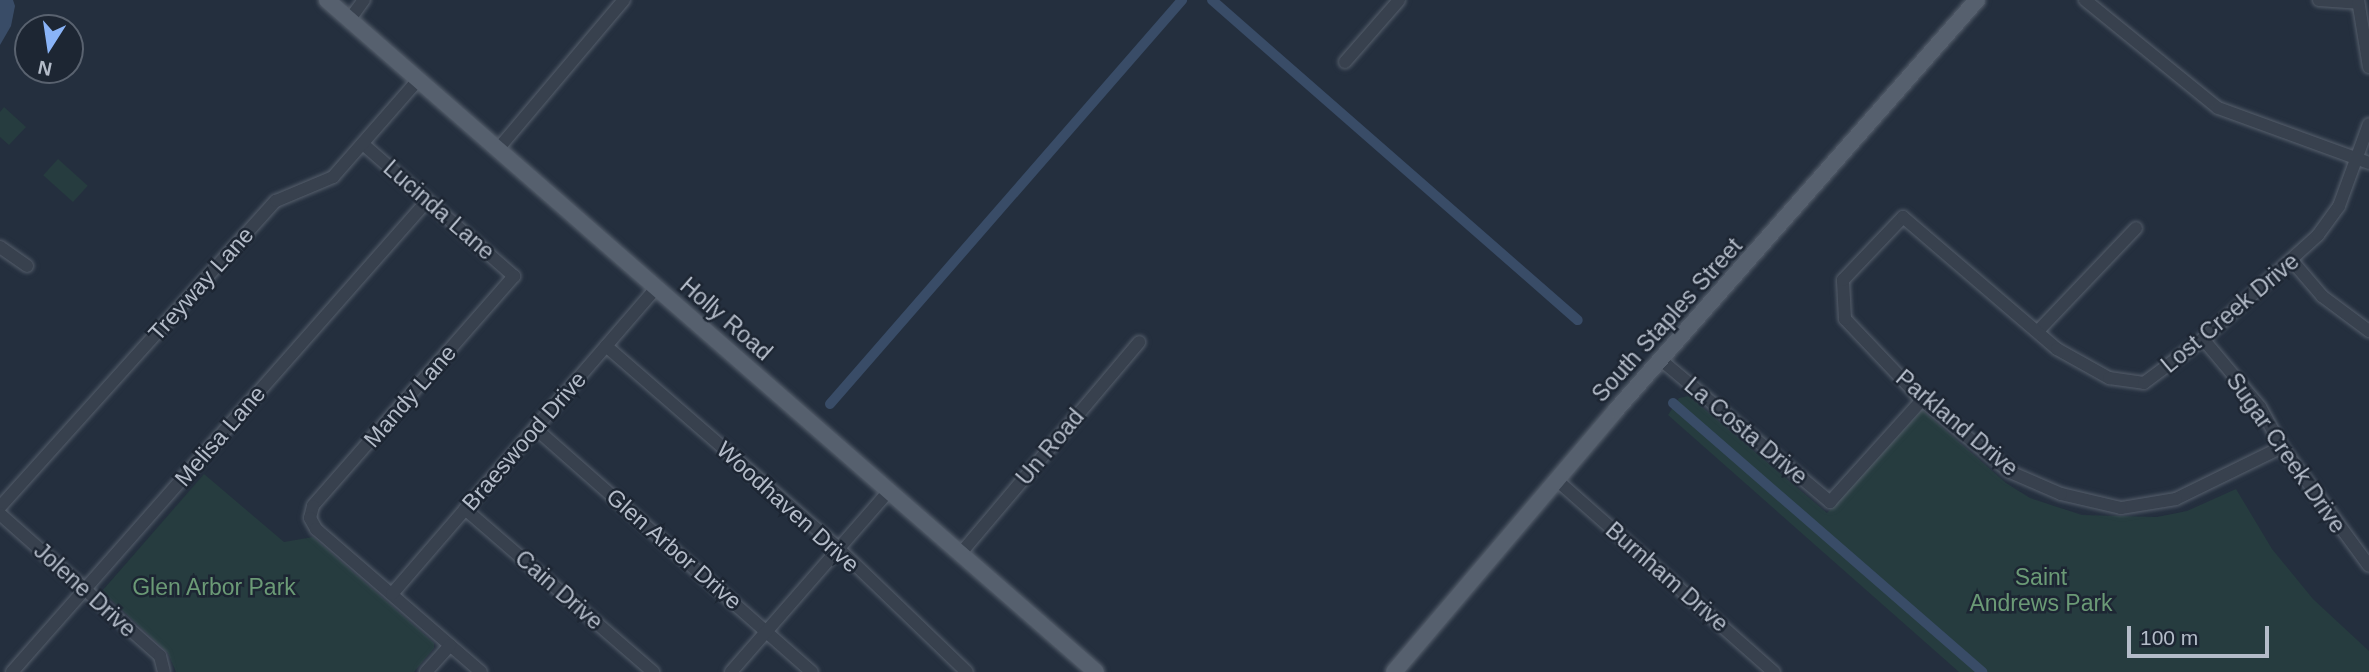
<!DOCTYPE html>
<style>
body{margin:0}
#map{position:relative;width:2369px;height:672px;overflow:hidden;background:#242f3e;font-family:Arial,sans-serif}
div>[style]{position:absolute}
.green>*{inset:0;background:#263c3f;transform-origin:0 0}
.water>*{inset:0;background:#394c67}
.canal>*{height:10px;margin:-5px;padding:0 5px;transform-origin:5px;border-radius:5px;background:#394c67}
.roads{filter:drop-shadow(0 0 2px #565f6c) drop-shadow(0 0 2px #565f6c)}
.minor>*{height:12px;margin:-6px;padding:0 6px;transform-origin:6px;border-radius:6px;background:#38414e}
.major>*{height:16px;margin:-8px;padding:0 8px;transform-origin:8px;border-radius:8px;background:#56606e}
span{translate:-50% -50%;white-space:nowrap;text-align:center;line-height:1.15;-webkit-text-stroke:5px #1d2633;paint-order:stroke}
.street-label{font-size:23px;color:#b4bcc9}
.park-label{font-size:23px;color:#6b9a76}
.north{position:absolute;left:14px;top:14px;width:70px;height:70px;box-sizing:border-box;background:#1d2633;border:2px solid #59626f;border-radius:50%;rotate:192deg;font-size:19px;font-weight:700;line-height:28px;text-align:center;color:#b4bcc9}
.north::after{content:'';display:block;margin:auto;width:24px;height:32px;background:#8ab4f8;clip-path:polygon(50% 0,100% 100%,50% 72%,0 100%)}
.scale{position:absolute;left:2127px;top:626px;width:142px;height:32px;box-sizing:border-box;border:4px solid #b4bcc9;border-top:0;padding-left:9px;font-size:21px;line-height:24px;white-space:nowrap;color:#b4bcc9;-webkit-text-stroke:5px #1d2633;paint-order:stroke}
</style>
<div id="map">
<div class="green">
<i style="clip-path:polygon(4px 107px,26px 127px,9px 145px,0 137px,0 112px)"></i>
<i style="left:58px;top:159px;width:40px;height:22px;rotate:42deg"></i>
<i style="clip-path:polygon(1689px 396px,1827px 513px,1922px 410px,2006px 483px,2030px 498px,2082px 515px,2157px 517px,2187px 511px,2236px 489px,2272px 549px,2313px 599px,2369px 651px,2369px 672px,1959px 672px,1668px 415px,1679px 398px)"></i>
<i style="clip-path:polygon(204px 474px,284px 542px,313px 537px,434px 643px,434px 648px,414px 672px,176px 672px,168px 653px,102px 591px)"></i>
</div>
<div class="water">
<i style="clip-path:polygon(0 0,13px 0,15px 6px,11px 26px,0 45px)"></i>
</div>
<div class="canal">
<i style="left:1212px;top:0;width:486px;rotate:41.2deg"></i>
<i style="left:1673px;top:403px;width:410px;rotate:41deg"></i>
<i style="left:830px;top:404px;width:536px;rotate:-48.93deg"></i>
</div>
<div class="roads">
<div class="minor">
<i style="left:2085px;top:0;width:171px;rotate:39.1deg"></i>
<i style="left:2218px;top:108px;width:161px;rotate:20deg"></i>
<i style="left:2319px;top:0;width:39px;rotate:4deg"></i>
<i style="left:2358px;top:0;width:68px;rotate:80.7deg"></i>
<i style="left:350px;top:19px;width:24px;rotate:-54deg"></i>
<i style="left:1345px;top:62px;width:82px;rotate:-48.9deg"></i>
<i style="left:363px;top:144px;width:201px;rotate:41.2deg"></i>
<i style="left:514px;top:276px;width:305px;rotate:131.2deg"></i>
<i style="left:313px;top:506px;width:12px;rotate:104deg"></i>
<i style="left:310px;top:518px;width:13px;rotate:61deg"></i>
<i style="left:316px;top:529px;width:218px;rotate:40.9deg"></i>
<i style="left:498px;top:149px;width:195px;rotate:-49.8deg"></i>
<i style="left:0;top:247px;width:33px;rotate:35deg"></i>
<i style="left:2293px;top:262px;width:45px;rotate:49.5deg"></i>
<i style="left:2322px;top:296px;width:59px;rotate:36.7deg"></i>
<i style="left:2038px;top:331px;width:142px;rotate:-46.4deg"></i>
<i style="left:2203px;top:339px;width:89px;rotate:50deg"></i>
<i style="left:2260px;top:407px;width:46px;rotate:61.2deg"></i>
<i style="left:2282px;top:447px;width:147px;rotate:53.8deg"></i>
<i style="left:606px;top:346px;width:306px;rotate:41deg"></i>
<i style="left:837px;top:547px;width:180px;rotate:43.9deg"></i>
<i style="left:1661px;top:360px;width:221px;rotate:40deg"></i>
<i style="left:1830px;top:502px;width:137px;rotate:-48deg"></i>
<i style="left:535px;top:428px;width:369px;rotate:41.4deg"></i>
<i style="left:2282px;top:447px;width:118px;rotate:153.9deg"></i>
<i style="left:2176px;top:499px;width:56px;rotate:170.7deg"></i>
<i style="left:2121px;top:508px;width:62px;rotate:-166.9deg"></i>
<i style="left:2061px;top:494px;width:56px;rotate:-156.7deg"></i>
<i style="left:2010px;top:472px;width:114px;rotate:-140.7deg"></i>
<i style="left:1922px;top:400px;width:112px;rotate:-133.5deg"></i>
<i style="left:1845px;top:319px;width:39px;rotate:-93deg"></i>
<i style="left:1843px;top:280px;width:87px;rotate:-46.4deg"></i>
<i style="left:1903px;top:217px;width:203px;rotate:40.6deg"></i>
<i style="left:2057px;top:349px;width:60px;rotate:29.1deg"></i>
<i style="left:2109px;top:378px;width:35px;rotate:8deg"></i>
<i style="left:2144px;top:383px;width:74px;rotate:-36.7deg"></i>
<i style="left:2203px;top:339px;width:155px;rotate:-42.1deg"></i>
<i style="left:2318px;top:235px;width:36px;rotate:-54deg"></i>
<i style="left:2339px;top:206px;width:87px;rotate:-69.9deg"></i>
<i style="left:1559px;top:482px;width:287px;rotate:41.5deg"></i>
<i style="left:0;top:507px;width:412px;rotate:-48deg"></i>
<i style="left:276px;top:201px;width:62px;rotate:-22.8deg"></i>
<i style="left:333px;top:177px;width:128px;rotate:-48.8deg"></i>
<i style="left:465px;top:509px;width:249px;rotate:40.9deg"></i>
<i style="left:0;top:514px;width:214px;rotate:41.6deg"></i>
<i style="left:160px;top:656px;width:16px;rotate:76deg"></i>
<i style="left:961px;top:553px;width:276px;rotate:-49.8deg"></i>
<i style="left:392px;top:594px;width:404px;rotate:-49.2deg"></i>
<i style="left:12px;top:672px;width:628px;rotate:-48.62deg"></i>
<i style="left:426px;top:672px;width:36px;rotate:-48deg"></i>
<i style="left:731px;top:672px;width:239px;rotate:-48.9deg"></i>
</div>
<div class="major">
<i style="left:327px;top:0;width:1021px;rotate:41.15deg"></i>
<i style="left:1394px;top:672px;width:343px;rotate:-49.7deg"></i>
<i style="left:1616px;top:410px;width:546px;rotate:-48.64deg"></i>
</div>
</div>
<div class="street-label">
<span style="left:439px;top:210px;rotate:41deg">Lucinda Lane</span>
<span style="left:201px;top:284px;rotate:-48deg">Treyway Lane</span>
<span style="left:2230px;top:313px;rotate:-40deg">Lost Creek Drive</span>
<span style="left:726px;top:319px;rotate:41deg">Holly Road</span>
<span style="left:1667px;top:320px;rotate:-48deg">South Staples Street</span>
<span style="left:410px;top:396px;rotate:-49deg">Mandy Lane</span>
<span style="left:1957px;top:423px;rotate:40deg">Parkland Drive</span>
<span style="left:1746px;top:431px;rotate:40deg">La Costa Drive</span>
<span style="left:220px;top:436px;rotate:-49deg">Melisa Lane</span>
<span style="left:524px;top:441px;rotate:-49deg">Braeswood Drive</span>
<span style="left:1050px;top:447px;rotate:-50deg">Un Road</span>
<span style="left:2286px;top:453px;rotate:55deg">Sugar Creek Drive</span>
<span style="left:788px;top:507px;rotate:42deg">Woodhaven Drive</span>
<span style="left:674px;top:549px;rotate:41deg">Glen Arbor Drive</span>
<span style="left:1667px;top:577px;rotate:41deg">Burnham Drive</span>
<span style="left:85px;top:590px;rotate:42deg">Jolene Drive</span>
<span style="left:559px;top:590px;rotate:41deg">Cain Drive</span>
</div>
<div class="park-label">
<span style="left:2041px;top:590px">Saint<br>Andrews Park</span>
<span style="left:214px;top:587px">Glen Arbor Park</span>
</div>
<div class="north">N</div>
<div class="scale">100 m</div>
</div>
